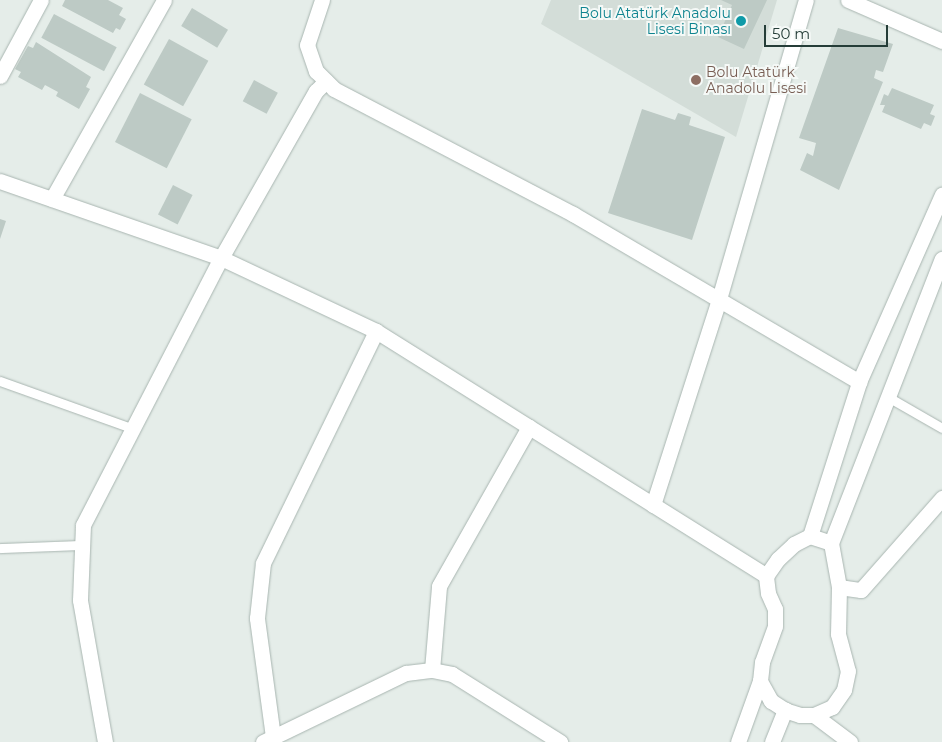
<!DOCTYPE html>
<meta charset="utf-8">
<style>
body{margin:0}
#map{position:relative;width:942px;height:742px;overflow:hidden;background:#e5ede9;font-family:Montserrat,sans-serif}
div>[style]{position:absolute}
.built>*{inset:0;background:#d3ddd8}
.building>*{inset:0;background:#bdcac5;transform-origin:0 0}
.roads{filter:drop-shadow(0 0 1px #a8b5b0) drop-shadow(0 0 1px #a8b5b0)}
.service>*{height:9px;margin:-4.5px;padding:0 4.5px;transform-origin:4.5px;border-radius:4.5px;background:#fff}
.minor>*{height:15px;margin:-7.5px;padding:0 7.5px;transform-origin:7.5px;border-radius:7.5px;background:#fff}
.dots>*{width:14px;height:14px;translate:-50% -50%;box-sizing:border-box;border:2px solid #f5f9f7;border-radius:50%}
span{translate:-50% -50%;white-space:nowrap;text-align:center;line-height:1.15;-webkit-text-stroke:4px #f5f9f7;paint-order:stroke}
.culture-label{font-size:14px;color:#0d838f}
.right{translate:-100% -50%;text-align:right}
.education-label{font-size:14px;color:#785e54}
.left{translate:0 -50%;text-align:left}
.scale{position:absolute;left:764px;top:25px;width:124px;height:22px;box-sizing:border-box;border:2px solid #253d38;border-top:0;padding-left:6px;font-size:15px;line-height:18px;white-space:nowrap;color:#253d38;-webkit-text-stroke:4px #f5f9f7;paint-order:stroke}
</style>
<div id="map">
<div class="built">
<i style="clip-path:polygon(551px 0,777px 0,736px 137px,541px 24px)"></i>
</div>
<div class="building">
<i style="clip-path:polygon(65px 0,108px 0,123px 8px,119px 15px,126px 19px,120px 30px,116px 28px,113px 33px,62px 6px)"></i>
<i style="clip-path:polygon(721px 0,767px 0,744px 49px,718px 37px,732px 5px)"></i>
<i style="left:192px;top:8px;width:42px;height:21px;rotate:31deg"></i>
<i style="left:54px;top:14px;width:71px;height:27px;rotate:28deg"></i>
<i style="clip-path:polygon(838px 28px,893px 44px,883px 72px,876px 70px,874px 78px,883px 82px,839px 190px,800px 170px,807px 153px,813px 156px,816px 143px,799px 138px)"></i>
<i style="left:169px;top:39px;width:45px;height:52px;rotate:29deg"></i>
<i style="clip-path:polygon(36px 42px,91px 77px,86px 87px,90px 89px,79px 109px,56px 96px,58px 92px,45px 85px,42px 90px,18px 77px,21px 72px,15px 69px,28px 46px,33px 48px)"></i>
<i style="left:254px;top:80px;width:27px;height:24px;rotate:28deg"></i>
<i style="clip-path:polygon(892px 88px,934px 105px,930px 114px,935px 116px,931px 126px,924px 123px,921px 129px,882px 112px,885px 105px,880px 105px,884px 94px,888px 96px)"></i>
<i style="left:140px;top:93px;width:58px;height:55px;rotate:27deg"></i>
<i style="clip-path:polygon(642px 109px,675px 120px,678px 113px,691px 117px,689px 125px,725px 137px,692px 240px,608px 213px)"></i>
<i style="left:173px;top:185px;width:22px;height:33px;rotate:27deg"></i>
<i style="clip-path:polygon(0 219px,6px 221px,0 239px)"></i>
</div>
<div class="roads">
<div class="service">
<i style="left:0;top:381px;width:139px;rotate:19.7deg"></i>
<i style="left:888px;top:397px;width:62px;rotate:29.9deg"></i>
<i style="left:0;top:548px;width:82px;rotate:-2.1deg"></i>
</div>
<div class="minor">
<i style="left:322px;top:0;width:47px;rotate:108.4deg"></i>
<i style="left:307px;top:45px;width:28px;rotate:71deg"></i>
<i style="left:316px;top:71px;width:25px;rotate:45deg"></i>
<i style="left:334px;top:89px;width:270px;rotate:27.6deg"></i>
<i style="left:573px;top:214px;width:332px;rotate:30.4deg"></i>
<i style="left:848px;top:0;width:103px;rotate:23.6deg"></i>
<i style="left:0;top:76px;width:86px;rotate:-61.7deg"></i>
<i style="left:0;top:181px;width:234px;rotate:19.2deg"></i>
<i style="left:221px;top:258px;width:171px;rotate:25.2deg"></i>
<i style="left:376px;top:331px;width:461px;rotate:32.1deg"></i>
<i style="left:52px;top:199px;width:228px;rotate:-60.6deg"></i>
<i style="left:653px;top:505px;width:216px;rotate:-72.2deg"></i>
<i style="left:719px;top:299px;width:311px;rotate:-73.8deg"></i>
<i style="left:810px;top:536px;width:22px;rotate:18deg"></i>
<i style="left:831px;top:543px;width:45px;rotate:79.7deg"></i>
<i style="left:839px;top:587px;width:47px;rotate:91.2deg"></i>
<i style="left:838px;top:634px;width:38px;rotate:75deg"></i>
<i style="left:848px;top:671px;width:19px;rotate:102deg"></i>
<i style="left:844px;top:690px;width:21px;rotate:125deg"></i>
<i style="left:832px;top:707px;width:20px;rotate:156deg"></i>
<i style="left:814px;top:715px;width:14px;rotate:180deg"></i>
<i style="left:800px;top:715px;width:16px;rotate:-162deg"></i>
<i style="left:785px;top:710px;width:17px;rotate:-147deg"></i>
<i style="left:771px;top:701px;width:23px;rotate:-119deg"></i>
<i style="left:760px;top:681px;width:19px;rotate:-84deg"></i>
<i style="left:762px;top:662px;width:38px;rotate:-70deg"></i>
<i style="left:775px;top:626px;width:17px;rotate:-90deg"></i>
<i style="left:775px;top:609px;width:17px;rotate:-114deg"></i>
<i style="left:768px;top:593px;width:17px;rotate:-97deg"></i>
<i style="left:766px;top:576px;width:21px;rotate:-55deg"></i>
<i style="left:778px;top:559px;width:22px;rotate:-43deg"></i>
<i style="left:794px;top:544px;width:18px;rotate:-27deg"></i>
<i style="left:810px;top:536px;width:162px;rotate:-72.3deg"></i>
<i style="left:859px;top:382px;width:205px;rotate:-66.1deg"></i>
<i style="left:831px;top:543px;width:305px;rotate:-68.7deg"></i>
<i style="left:839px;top:587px;width:22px;rotate:8deg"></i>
<i style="left:861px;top:590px;width:123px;rotate:-48.6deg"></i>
<i style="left:432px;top:670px;width:84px;rotate:-85.2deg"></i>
<i style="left:439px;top:586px;width:183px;rotate:-60.5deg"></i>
<i style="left:814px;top:715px;width:45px;rotate:36.9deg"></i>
<i style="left:273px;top:737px;width:120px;rotate:-97.7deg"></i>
<i style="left:257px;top:618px;width:55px;rotate:-83.8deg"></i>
<i style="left:263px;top:563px;width:258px;rotate:-64deg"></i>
<i style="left:105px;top:742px;width:144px;rotate:-100deg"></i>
<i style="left:80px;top:600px;width:75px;rotate:-87.7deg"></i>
<i style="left:83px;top:525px;width:301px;rotate:-62.7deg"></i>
<i style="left:221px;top:258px;width:192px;rotate:-60.4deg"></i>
<i style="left:316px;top:91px;width:14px;rotate:-45deg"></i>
<i style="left:263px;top:742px;width:159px;rotate:-25.8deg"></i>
<i style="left:406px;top:673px;width:26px;rotate:-7deg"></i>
<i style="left:432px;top:670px;width:20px;rotate:11deg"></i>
<i style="left:452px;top:674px;width:128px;rotate:32.2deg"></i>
<i style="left:738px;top:742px;width:65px;rotate:-70.2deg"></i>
<i style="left:772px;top:742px;width:35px;rotate:-68deg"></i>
</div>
</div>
<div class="dots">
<i style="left:741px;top:21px;background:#0f9aa8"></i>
<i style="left:696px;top:80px;background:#8d6e63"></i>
</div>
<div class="culture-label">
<span class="right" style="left:731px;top:21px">Bolu Atatürk Anadolu<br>Lisesi Binası</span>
</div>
<div class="education-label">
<span class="left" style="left:706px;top:80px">Bolu Atatürk<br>Anadolu Lisesi</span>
</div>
<div class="scale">50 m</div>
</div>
